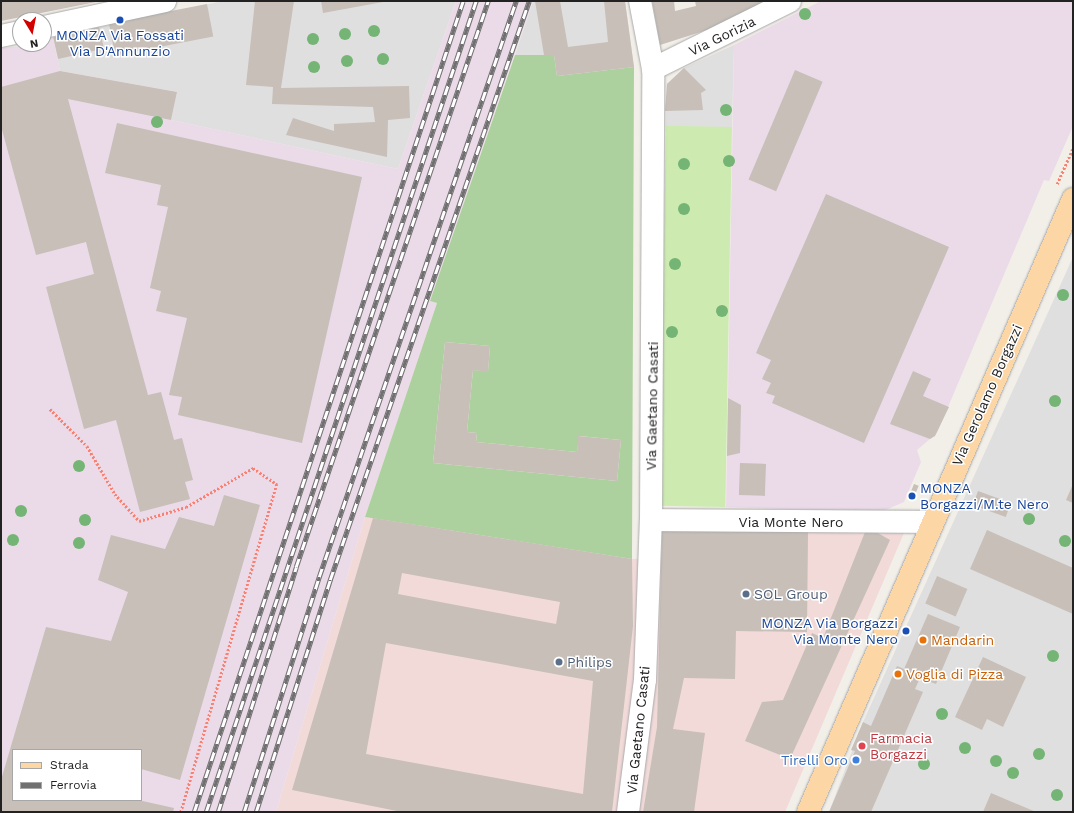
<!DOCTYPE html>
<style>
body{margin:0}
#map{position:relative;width:1074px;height:813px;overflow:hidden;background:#f2efe9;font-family:"Work Sans",sans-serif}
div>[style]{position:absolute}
.residential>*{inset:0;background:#e0dfdf}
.commercial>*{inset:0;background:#f2dad9}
.industrial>*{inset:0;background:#ebdbe8}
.grass>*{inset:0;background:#cdebb0;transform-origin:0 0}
.forest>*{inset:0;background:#add19e}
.building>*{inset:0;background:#c7bfb8;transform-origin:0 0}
.path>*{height:2.5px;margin-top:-1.25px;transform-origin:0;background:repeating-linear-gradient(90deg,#fa8072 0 2px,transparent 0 4px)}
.roads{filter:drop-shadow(0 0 1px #a9a9a9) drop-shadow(0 0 1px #a9a9a9)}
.minor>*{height:22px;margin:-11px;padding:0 11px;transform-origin:11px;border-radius:11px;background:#fff}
.major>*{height:22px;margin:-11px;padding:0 11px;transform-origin:11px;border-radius:11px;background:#fcd6a4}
.rail>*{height:4.5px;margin-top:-2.25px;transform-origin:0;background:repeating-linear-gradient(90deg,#fff 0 9px,#707070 0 18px);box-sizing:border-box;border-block:1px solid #707070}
.trees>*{width:12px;height:12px;margin:-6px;border-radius:50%;background:#74b475}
.dots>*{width:11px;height:11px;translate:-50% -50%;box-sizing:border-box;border:2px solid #fff;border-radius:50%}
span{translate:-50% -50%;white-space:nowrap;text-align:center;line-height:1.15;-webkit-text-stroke:3px #fff;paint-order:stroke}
.transit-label{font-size:14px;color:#164399}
.left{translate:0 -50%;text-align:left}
.right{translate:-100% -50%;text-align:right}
.street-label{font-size:14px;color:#222}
.service-label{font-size:14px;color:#4e5e75}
.food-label{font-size:14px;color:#c56008}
.health-label{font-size:14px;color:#be3a42}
.shop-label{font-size:14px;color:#366cbe}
.frame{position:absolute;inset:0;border:2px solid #222;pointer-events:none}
.legend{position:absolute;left:12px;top:749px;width:130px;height:52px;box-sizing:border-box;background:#fff;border:1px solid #a7a7a7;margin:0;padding:5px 7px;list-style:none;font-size:12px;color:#222}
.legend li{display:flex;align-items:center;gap:8px;height:20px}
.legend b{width:20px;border:1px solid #a7a7a7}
.north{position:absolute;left:12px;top:12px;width:40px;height:40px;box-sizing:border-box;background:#fff;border:1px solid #a7a7a7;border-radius:50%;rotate:170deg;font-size:11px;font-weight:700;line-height:16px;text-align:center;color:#222}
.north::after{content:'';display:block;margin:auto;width:14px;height:18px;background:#d40000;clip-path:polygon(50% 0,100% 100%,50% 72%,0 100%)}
</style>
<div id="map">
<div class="residential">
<i style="clip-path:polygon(223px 1px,456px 1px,398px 169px,171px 120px,177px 92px,60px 71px,53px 37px)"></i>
<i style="clip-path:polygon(533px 1px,625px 1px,634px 67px,557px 76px,554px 55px,515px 55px)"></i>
<i style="clip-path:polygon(734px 45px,732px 127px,666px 128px,667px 84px,684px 68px)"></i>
<i style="clip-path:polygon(1073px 257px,1073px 812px,829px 812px,863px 722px)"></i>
</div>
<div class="commercial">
<i style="clip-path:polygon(365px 517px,632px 559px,662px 558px,662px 527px,904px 533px,785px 812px,276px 812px)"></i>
</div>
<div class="industrial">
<i style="clip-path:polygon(evenodd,456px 1px,533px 1px,430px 301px,437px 303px,365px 517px,276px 812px,1px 812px,1px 48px,44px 44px,44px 39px,53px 37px,60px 71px,177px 92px,171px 120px,398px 169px,456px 1px,13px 750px,141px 750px,141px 800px,13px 800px,13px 750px)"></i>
<i style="clip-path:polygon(821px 1px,1073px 1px,1073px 126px,1049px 181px,1044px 180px,937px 433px,917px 450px,921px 462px,904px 502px,881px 512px,726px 507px,734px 45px)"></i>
</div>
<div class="grass">
<i style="left:732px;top:127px;width:380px;height:66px;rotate:91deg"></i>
</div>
<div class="forest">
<i style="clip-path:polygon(evenodd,515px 55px,554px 55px,557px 76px,634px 67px,632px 559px,365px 517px,437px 303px,430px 301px,515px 55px,445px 342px,490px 346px,488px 371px,473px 370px,467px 432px,477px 433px,476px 442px,577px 452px,579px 436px,621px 440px,617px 481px,433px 463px,445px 342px)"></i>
</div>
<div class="building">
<i style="clip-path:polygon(1px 1px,96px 1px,96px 2px,1px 21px)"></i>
<i style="clip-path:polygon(255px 1px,294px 1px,281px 88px,409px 86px,410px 118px,388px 120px,387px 157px,286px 135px,293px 118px,334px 131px,334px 124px,375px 122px,373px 107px,272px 104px,273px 87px,246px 85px)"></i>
<i style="clip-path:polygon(321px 1px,383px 1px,383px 2px,323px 13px)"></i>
<i style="clip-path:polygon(535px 1px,560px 1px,568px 47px,608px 42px,604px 1px,625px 1px,634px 67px,557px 76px,554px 55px,544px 55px)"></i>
<i style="clip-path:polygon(652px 1px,674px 1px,675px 11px,696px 6px,695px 1px,771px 1px,760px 13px,660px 45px)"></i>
<i style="left:207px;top:4px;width:33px;height:100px;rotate:79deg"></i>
<i style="left:99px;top:27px;width:22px;height:47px;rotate:77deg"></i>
<i style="clip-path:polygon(684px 68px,706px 90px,701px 93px,703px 110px,665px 111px,667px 84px)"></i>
<i style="left:795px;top:70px;width:30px;height:119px;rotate:23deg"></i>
<i style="clip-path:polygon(60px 71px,177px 92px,171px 120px,68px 99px,148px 395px,161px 392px,174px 440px,182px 438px,193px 480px,185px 482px,190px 499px,140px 512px,116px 420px,84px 429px,46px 287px,94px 274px,86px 242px,36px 255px,1px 126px,1px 87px)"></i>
<i style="clip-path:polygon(117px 123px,362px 177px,302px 443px,178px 415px,182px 397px,169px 395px,187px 318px,156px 311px,161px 291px,150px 288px,168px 207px,157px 205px,161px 185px,105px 173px)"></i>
<i style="clip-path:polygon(826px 194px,949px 247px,864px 443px,772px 403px,775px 396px,766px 393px,771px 383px,762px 379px,771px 360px,756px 353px)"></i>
<i style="clip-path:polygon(445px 342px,490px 346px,488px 372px,473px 370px,467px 432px,477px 433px,476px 442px,577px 452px,578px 436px,621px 440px,617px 481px,433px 463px)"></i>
<i style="clip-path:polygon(913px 371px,931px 379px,923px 396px,949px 407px,935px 436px,930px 439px,890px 424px)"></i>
<i style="clip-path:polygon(728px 398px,741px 405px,740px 453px,727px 456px)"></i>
<i style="left:740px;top:463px;width:26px;height:32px;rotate:2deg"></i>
<i style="left:914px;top:484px;width:5px;height:9px;rotate:22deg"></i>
<i style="clip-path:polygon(1073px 484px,1073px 503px,1066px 500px)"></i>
<i style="left:978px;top:491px;width:35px;height:15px;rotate:20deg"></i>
<i style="clip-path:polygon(224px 495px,260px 505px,180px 780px,141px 769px,141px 750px,13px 750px,13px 800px,138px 800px,174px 808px,173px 812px,1px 812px,1px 780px,46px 627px,111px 641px,128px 592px,98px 580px,111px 535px,165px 549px,179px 517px,214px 526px)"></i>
<i style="clip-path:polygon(evenodd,373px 518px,632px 559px,633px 626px,612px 812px,402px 812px,292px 790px,373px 518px,402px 573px,560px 602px,556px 624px,398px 594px,402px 573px,373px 518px,386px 643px,593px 681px,583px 794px,366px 754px,386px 643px)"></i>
<i style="clip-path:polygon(662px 527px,808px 531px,807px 632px,736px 631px,735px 679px,684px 678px,673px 729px,705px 733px,694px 812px,643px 812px,657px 727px)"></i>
<i style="clip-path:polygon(987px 530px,1073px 568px,1073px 614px,970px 569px)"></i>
<i style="clip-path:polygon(865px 532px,876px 532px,890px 540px,790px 759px,745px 741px,762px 702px,783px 700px,812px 633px,823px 638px)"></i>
<i style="left:937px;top:576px;width:33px;height:30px;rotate:23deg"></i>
<i style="clip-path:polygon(928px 614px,960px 627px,936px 684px,920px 678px,915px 689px,923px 692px,871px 812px,829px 812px,855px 751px,851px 750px,863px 722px,871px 726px,897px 666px,904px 669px)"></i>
<i style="clip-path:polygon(983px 657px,1026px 677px,1003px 727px,987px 719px,982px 730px,955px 717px)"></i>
<i style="clip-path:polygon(991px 793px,1036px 812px,983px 812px)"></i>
</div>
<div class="path">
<i style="left:1057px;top:184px;width:39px;rotate:-66deg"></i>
<i style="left:50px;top:409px;width:52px;rotate:45deg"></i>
<i style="left:87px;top:446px;width:56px;rotate:59.7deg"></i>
<i style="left:115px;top:494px;width:36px;rotate:48deg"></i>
<i style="left:139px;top:521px;width:49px;rotate:-16.6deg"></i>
<i style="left:186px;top:507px;width:78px;rotate:-30.2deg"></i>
<i style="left:253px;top:468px;width:29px;rotate:34deg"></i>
<i style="left:277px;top:484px;width:342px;rotate:106.3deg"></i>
</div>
<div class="roads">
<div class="minor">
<i style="left:44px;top:27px;width:124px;rotate:-12.1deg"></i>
<i style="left:1px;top:36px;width:19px;rotate:-12deg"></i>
<i style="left:653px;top:69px;width:153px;rotate:-26.4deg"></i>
<i style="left:651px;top:520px;width:281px;rotate:0.4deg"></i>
<i style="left:628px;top:812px;width:133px;rotate:-82.7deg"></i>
<i style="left:645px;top:680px;width:160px;rotate:-87.9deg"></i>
<i style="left:651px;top:520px;width:451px;rotate:-89.7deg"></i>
<i style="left:653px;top:69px;width:69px;rotate:-100.8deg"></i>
</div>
<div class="major">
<i style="left:808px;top:812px;width:668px;rotate:-66.62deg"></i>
</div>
</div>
<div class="rail">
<i style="left:194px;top:812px;width:854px;rotate:-71.65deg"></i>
<i style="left:206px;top:812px;width:855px;rotate:-71.59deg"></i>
<i style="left:218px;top:812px;width:257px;rotate:-72.3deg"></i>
<i style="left:296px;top:567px;width:598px;rotate:-71.26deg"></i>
<i style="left:244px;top:812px;width:247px;rotate:-72.3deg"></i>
<i style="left:319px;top:577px;width:609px;rotate:-71.12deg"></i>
<i style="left:256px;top:812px;width:244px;rotate:-72.3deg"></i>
<i style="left:330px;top:580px;width:612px;rotate:-71.03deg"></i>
</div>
<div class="trees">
<i style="left:805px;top:14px"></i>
<i style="left:374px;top:31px"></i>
<i style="left:345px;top:34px"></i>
<i style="left:313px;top:39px"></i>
<i style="left:383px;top:59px"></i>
<i style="left:347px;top:61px"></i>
<i style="left:314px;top:67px"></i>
<i style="left:726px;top:110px"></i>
<i style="left:157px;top:122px"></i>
<i style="left:729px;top:161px"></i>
<i style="left:684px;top:164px"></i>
<i style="left:684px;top:209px"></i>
<i style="left:675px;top:264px"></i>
<i style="left:1063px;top:295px"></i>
<i style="left:722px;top:311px"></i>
<i style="left:672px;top:332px"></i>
<i style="left:1055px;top:401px"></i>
<i style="left:79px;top:466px"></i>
<i style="left:21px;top:511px"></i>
<i style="left:1029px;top:519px"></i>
<i style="left:85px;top:520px"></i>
<i style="left:13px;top:540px"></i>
<i style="left:1065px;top:541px"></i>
<i style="left:79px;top:543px"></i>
<i style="left:1053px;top:656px"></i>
<i style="left:942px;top:714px"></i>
<i style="left:965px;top:748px"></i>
<i style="left:1039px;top:754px"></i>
<i style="left:996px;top:761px"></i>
<i style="left:924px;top:764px"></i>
<i style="left:1013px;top:773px"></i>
<i style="left:1057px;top:795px"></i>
</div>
<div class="dots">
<i style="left:120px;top:20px;background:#1a4fb4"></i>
<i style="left:912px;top:496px;background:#1a4fb4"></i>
<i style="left:746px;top:594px;background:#5c6f8a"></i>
<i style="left:906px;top:631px;background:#1a4fb4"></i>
<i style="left:923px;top:640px;background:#e8710a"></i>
<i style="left:559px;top:662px;background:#5c6f8a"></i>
<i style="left:898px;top:674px;background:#e8710a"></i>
<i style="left:862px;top:746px;background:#e0444e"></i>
<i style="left:856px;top:760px;background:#3f7fe0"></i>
</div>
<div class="transit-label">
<span style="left:120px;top:43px">MONZA Via Fossati<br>Via D'Annunzio</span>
<span class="left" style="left:920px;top:496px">MONZA<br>Borgazzi/M.te Nero</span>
<span class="right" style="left:898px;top:631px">MONZA Via Borgazzi<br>Via Monte Nero</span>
</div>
<div class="street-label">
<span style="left:722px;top:36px;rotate:-26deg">Via Gorizia</span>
<span style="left:987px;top:395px;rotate:-66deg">Via Gerolamo Borgazzi</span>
<span style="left:652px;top:406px;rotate:-89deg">Via Gaetano Casati</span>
<span style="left:791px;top:522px">Via Monte Nero</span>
<span style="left:638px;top:730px;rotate:-84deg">Via Gaetano Casati</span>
</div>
<div class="service-label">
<span class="left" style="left:754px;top:594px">SOL Group</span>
<span class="left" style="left:567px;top:662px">Philips</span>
</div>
<div class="food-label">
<span class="left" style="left:931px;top:640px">Mandarin</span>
<span class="left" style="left:906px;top:674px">Voglia di Pizza</span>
</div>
<div class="health-label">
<span class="left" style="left:870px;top:746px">Farmacia<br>Borgazzi</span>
</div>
<div class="shop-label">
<span class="right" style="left:848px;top:760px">Tirelli Oro</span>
</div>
<div class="frame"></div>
<ul class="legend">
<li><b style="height:5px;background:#fcd6a4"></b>Strada</li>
<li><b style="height:5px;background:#707070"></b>Ferrovia</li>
</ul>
<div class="north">N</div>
</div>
